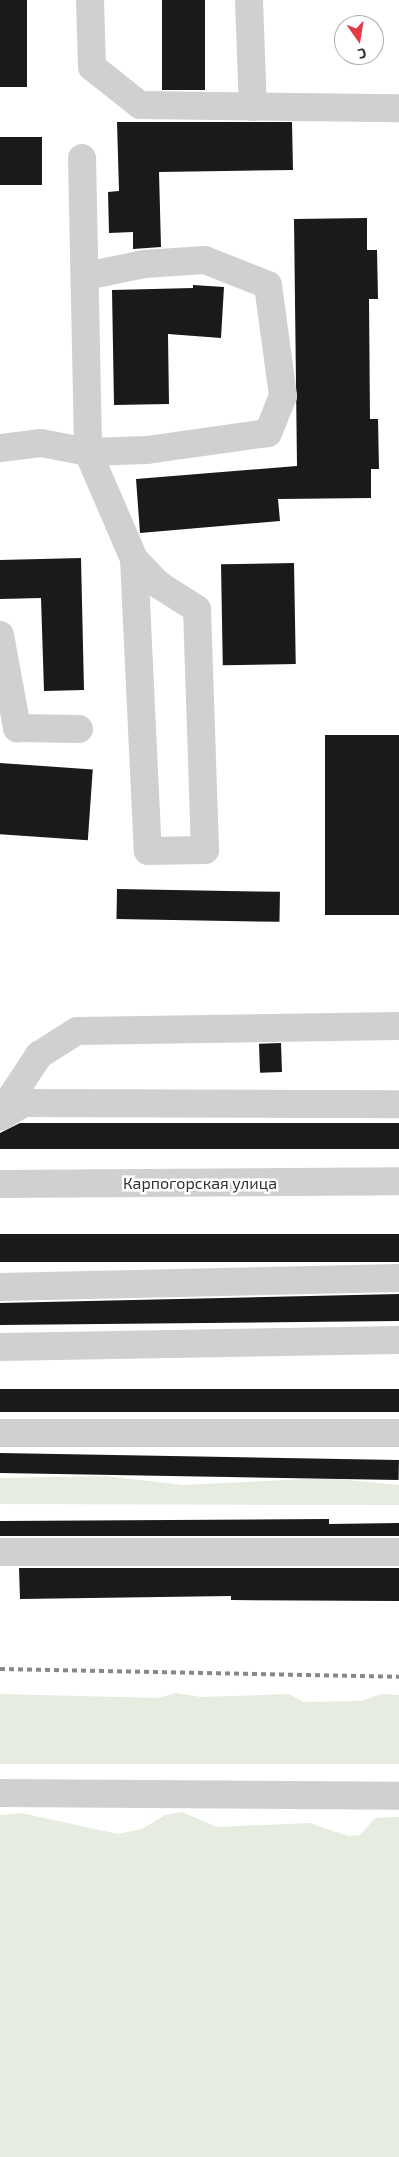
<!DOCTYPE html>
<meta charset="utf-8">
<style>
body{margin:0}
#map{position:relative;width:399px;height:2157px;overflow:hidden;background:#fff;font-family:"Exo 2",sans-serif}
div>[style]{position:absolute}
.green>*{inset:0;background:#e6ecdf}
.building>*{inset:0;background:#1a1a1a;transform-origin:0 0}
.minor>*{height:28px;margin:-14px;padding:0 14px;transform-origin:14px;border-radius:14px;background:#d0d0d0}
.rail>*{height:4px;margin-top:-2px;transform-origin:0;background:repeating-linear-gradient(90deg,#888 0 5px,transparent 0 9px)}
span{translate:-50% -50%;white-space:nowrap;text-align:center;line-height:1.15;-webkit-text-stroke:5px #fff;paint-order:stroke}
.street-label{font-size:16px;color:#333}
.north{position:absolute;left:334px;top:15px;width:50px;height:50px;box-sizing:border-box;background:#fff;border:1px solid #adadad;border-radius:50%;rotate:167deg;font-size:14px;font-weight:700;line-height:20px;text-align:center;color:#333}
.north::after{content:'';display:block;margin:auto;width:18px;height:22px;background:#e63946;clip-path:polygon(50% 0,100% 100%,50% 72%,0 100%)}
</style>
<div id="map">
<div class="green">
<i style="clip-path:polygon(105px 1476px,183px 1485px,328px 1478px,399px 1485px,399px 1505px,0 1504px,0 1478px)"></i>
<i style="clip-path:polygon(176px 1693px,201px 1697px,289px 1694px,304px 1702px,362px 1701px,381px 1694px,399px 1695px,399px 1764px,0 1764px,0 1694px,158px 1698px)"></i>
<i style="clip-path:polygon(182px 1812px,217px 1827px,309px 1823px,348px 1836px,360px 1835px,375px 1818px,399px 1817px,399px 2157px,0 2157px,0 1815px,21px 1813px,118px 1834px,142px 1829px,165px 1815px)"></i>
</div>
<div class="building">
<i style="left:0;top:0;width:27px;height:87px"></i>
<i style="left:162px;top:0;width:43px;height:90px"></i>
<i style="clip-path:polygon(117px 122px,292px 122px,293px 170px,159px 172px,161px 247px,133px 249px,133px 232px,109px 233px,108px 192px,119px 191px)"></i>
<i style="left:42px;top:137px;width:48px;height:42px;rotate:90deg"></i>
<i style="clip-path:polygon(367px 218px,367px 250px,377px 250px,378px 299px,369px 299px,370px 419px,378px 419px,379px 469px,371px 469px,371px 498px,278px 499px,280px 521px,140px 533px,136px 479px,297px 466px,294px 219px)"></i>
<i style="clip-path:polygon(193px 285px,224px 287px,221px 338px,168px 334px,169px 404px,114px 405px,112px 290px,193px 288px)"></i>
<i style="clip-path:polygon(81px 558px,84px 690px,44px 691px,41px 598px,0 599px,0 560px)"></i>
<i style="left:294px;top:563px;width:101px;height:73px;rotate:89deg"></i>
<i style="left:399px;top:735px;width:180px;height:74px;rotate:90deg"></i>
<i style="left:0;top:763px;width:93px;height:71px;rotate:4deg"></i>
<i style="left:117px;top:889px;width:163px;height:30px;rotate:1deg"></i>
<i style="left:281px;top:1043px;width:29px;height:22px;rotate:88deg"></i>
<i style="clip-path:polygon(20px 1123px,399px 1123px,399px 1149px,0 1149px,0 1133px)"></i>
<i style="left:399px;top:1234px;width:28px;height:399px;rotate:90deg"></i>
<i style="clip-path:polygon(399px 1294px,399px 1321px,0 1325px,0 1303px)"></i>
<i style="left:0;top:1389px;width:399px;height:23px"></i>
<i style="left:0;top:1453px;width:399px;height:20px;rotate:1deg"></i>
<i style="clip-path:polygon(329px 1519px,329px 1524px,399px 1523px,399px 1536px,0 1536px,0 1521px)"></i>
<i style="clip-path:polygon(19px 1568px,399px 1568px,399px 1601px,231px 1600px,231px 1596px,20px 1599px)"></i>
</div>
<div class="minor">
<i style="left:90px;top:0;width:67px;rotate:88.3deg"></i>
<i style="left:92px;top:67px;width:61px;rotate:38.4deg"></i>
<i style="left:140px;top:105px;width:259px;rotate:0.7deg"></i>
<i style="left:249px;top:0;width:107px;rotate:87.9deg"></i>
<i style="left:82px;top:158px;width:294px;rotate:88.8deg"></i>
<i style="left:88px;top:452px;width:116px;rotate:66.7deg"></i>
<i style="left:134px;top:559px;width:292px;rotate:87.3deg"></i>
<i style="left:148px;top:851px;width:57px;rotate:-1deg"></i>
<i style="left:205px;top:850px;width:241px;rotate:-91.9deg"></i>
<i style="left:197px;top:609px;width:45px;rotate:-147.7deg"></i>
<i style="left:159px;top:585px;width:36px;rotate:-134deg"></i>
<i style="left:0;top:448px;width:41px;rotate:-7deg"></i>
<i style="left:41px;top:443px;width:48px;rotate:10.8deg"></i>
<i style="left:88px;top:452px;width:59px;rotate:-1.9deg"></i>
<i style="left:147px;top:450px;width:122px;rotate:-8deg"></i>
<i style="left:268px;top:433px;width:40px;rotate:-68deg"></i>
<i style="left:283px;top:396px;width:112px;rotate:-97.7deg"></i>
<i style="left:268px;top:285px;width:68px;rotate:-158.4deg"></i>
<i style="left:205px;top:260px;width:61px;rotate:176.2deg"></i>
<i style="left:144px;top:264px;width:59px;rotate:168.3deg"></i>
<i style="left:0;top:635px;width:95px;rotate:79.6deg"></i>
<i style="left:17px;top:728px;width:62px;rotate:0.9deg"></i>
<i style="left:0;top:1114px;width:71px;rotate:-56.5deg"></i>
<i style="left:39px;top:1055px;width:45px;rotate:-32.3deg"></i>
<i style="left:77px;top:1031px;width:322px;rotate:-0.9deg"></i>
<i style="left:0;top:1117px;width:28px;rotate:-30deg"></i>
<i style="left:24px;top:1103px;width:375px;rotate:0.2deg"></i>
<i style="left:0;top:1184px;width:399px;rotate:-0.4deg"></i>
<i style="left:0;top:1287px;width:399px;rotate:-1.3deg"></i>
<i style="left:0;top:1347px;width:399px;rotate:-1deg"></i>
<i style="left:0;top:1433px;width:399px"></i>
<i style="left:0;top:1552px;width:399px"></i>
<i style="left:0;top:1793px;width:399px;rotate:0.4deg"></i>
</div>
<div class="rail">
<i style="left:0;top:1669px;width:399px;rotate:1.1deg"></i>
</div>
<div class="street-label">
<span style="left:200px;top:1183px">Карпогорская улица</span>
</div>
<div class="north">С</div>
</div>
